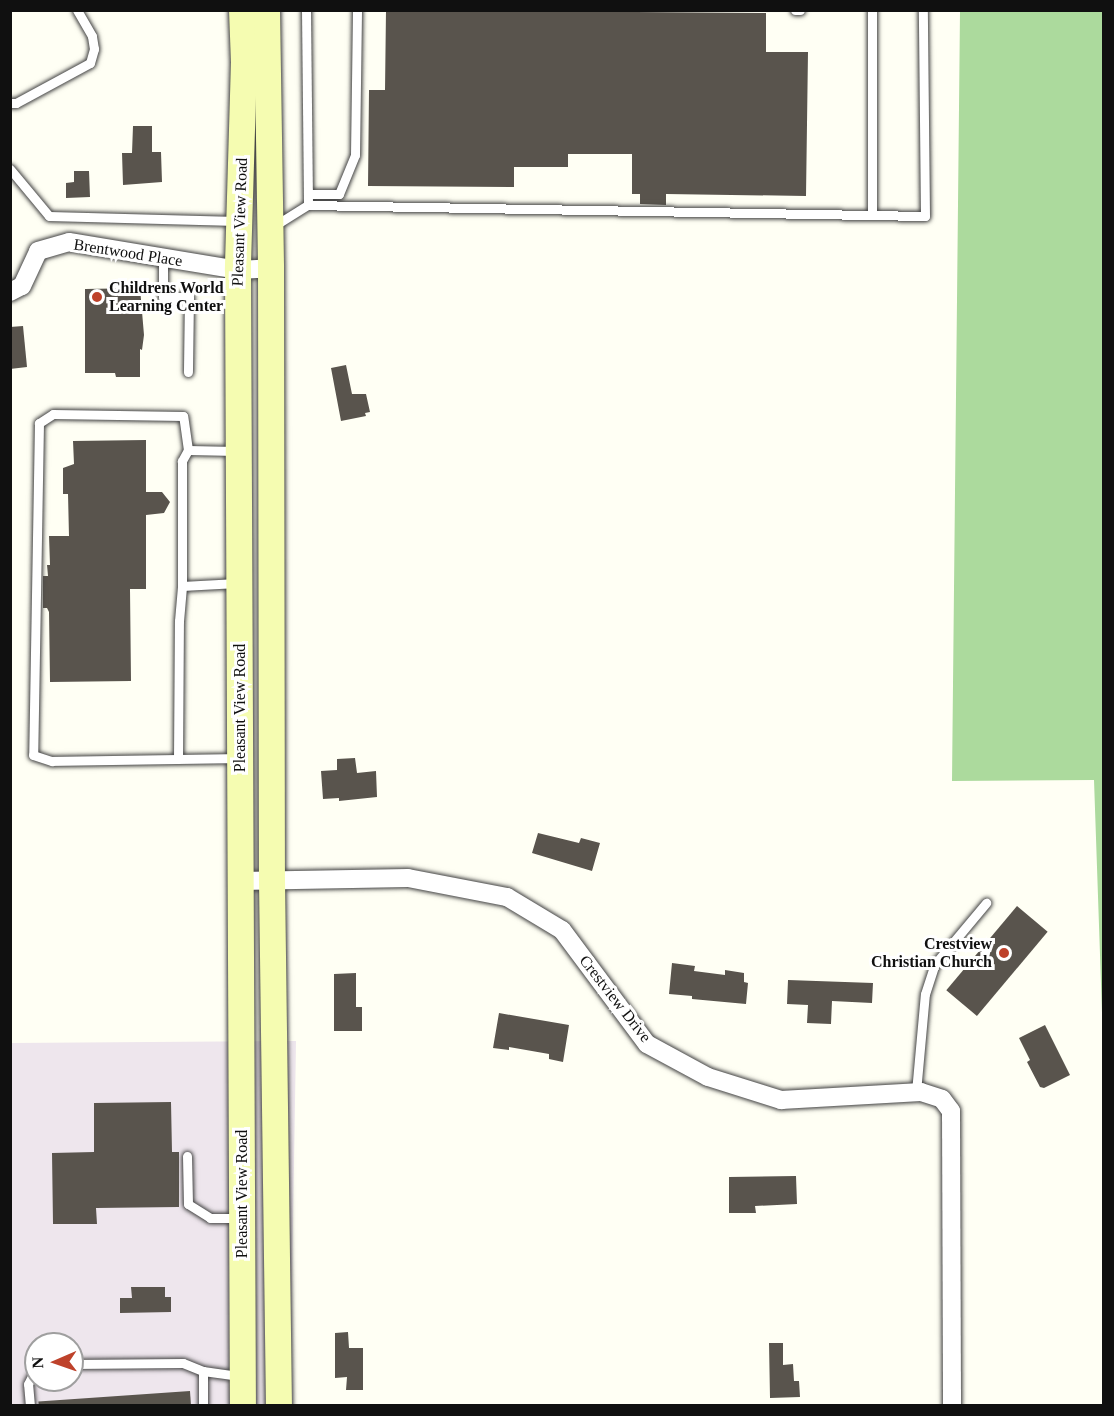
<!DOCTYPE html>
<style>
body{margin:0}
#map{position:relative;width:1114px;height:1416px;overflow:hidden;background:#fffff4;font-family:"Times New Roman",serif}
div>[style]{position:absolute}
.industrial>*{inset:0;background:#eee6ed}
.forest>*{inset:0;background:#acda9d}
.building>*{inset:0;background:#59544d;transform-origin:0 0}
.roads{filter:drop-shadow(0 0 2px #434343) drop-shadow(0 0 2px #434343)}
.lane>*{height:9px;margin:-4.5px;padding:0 4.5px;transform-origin:4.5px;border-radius:4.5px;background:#fff}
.street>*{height:18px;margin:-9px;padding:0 9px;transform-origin:9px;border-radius:9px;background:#fff}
.secondary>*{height:26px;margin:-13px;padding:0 13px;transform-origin:13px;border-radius:13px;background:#f5fcb1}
.dots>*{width:16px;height:16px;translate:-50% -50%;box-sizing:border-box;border:3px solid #fff;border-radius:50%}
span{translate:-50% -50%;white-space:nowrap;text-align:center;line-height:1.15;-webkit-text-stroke:6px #fff;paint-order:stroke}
.street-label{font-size:16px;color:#101010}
.poi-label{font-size:16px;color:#101010;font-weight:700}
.left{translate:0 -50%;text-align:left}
.right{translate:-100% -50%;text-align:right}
.frame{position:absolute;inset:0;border:12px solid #101010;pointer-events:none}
.north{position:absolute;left:24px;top:1332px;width:60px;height:60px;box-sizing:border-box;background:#fff;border:2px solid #9f9f9f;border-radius:50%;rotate:268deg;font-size:16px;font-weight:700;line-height:24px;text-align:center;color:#101010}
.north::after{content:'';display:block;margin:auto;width:21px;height:27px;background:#be422b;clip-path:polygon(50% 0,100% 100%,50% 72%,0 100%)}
</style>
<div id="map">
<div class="industrial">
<i style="clip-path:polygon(evenodd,296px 1041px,290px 1405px,11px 1405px,10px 1043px,296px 1041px,36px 1344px,72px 1344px,72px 1380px,36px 1380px,36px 1344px)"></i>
</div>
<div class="forest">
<i style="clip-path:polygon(960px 11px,1103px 11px,1103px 1042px,1094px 780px,952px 781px)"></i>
</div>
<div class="building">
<i style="clip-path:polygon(386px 10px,766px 13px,766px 52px,808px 52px,806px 196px,666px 194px,666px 205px,640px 204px,640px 194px,632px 194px,632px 154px,568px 154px,568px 167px,514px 167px,514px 187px,368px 186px,369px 90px,385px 90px)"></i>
<i style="clip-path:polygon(133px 126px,152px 126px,152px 152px,161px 152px,162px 182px,123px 185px,122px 153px,132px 153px)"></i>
<i style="clip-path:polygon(74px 171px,89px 171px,90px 197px,66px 198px,66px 183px,74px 182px)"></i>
<i style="clip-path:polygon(140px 288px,144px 335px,142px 350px,140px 349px,140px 377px,116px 377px,115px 373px,85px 373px,85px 289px)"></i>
<i style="clip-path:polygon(23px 326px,27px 367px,10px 369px,10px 327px)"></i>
<i style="clip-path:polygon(346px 365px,352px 394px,366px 394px,370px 412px,365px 413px,366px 416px,341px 421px,331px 368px)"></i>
<i style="clip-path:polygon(146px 440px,146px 492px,162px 492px,170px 502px,164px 513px,146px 515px,146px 589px,130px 589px,131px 681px,50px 682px,49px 612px,47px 608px,43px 608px,43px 576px,48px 576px,47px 565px,50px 565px,49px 536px,69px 536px,68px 494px,63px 494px,63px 468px,74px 464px,73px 441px)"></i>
<i style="clip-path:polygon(355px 758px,357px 773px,376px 771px,377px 797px,339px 801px,339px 798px,323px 799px,321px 771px,337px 770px,337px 759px)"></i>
<i style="clip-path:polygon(538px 833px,579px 843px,581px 838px,600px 843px,592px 871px,532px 853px)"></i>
<i style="left:1017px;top:906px;width:40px;height:110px;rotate:40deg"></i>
<i style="clip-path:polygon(672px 963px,695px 966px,694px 971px,725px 975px,725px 970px,744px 973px,744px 982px,748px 983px,746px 1004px,692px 999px,692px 996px,669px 994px)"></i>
<i style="clip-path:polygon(356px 973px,356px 1007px,362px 1007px,362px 1031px,334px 1031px,334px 974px)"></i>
<i style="clip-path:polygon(788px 980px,873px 983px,872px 1003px,832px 1001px,831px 1024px,807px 1023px,808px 1005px,787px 1004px)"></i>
<i style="clip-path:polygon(499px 1013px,569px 1025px,563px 1062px,549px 1059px,549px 1054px,509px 1047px,509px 1050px,493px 1048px)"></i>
<i style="clip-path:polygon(1045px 1025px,1070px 1075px,1044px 1088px,1040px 1087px,1027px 1062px,1030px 1060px,1019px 1038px)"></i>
<i style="clip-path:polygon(171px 1102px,172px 1152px,179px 1152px,179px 1207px,96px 1208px,97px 1224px,53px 1224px,52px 1153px,94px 1152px,94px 1103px)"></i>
<i style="clip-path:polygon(796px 1176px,797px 1204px,755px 1206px,756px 1213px,729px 1213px,729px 1177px)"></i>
<i style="clip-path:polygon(131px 1287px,165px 1287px,165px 1297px,171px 1297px,171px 1312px,120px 1313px,120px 1298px,132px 1298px)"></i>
<i style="clip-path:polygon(348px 1332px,349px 1348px,363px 1348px,363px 1390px,346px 1390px,347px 1377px,335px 1378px,335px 1333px)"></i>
<i style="clip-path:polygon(769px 1343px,783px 1343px,783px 1365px,793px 1364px,794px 1381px,799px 1381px,800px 1397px,770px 1398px)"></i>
<i style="left:190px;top:1391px;width:15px;height:152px;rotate:86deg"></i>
</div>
<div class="roads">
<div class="lane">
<i style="left:306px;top:10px;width:195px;rotate:89.4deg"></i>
<i style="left:308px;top:205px;width:617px;rotate:1.02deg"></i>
<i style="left:925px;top:216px;width:206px;rotate:-90.6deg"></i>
<i style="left:795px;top:10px;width:5px"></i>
<i style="left:10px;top:103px;width:6px"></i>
<i style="left:16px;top:103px;width:84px;rotate:-28.4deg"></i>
<i style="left:90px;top:63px;width:15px;rotate:-74deg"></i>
<i style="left:94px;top:49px;width:13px;rotate:-99deg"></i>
<i style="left:92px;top:36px;width:30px;rotate:-120deg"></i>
<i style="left:10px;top:169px;width:61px;rotate:50.3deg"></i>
<i style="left:49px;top:216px;width:188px;rotate:1.5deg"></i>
<i style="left:308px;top:194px;width:31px"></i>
<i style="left:339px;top:194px;width:42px;rotate:-67.7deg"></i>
<i style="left:355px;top:155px;width:145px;rotate:-89.2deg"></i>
<i style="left:872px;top:215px;width:205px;rotate:-90deg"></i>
<i style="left:274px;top:226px;width:40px;rotate:-32deg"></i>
<i style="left:163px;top:258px;width:39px;rotate:90deg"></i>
<i style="left:163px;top:297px;width:26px"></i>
<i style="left:189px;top:297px;width:75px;rotate:90.8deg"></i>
<i style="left:188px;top:450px;width:13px;rotate:119deg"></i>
<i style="left:182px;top:461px;width:125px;rotate:90deg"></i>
<i style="left:182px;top:586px;width:55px;rotate:-3.1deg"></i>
<i style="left:236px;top:451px;width:48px;rotate:-178.8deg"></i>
<i style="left:188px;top:450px;width:34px;rotate:-98deg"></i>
<i style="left:183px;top:416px;width:130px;rotate:-179.1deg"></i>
<i style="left:53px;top:414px;width:17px;rotate:147deg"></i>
<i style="left:39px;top:423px;width:332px;rotate:91deg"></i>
<i style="left:33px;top:755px;width:20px;rotate:18deg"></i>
<i style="left:52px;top:761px;width:185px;rotate:-0.9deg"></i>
<i style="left:178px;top:759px;width:138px;rotate:-89.6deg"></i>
<i style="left:179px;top:621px;width:35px;rotate:-85deg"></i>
<i style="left:916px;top:1092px;width:98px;rotate:-84.8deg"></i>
<i style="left:925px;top:994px;width:32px;rotate:-72deg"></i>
<i style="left:935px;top:964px;width:80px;rotate:-50.1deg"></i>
<i style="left:187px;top:1156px;width:48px;rotate:88.8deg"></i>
<i style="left:188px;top:1204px;width:26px;rotate:32deg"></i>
<i style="left:210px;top:1218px;width:29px"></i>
<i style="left:72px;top:1364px;width:111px;rotate:-0.5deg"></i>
<i style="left:183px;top:1363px;width:22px;rotate:22deg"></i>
<i style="left:203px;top:1371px;width:37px;rotate:8deg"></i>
<i style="left:203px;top:1371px;width:35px;rotate:90deg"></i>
<i style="left:30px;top:1406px;width:22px;rotate:-95deg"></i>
<i style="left:28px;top:1384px;width:18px;rotate:-63deg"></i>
</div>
<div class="street">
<i style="left:10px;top:292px;width:13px;rotate:-27deg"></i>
<i style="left:22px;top:286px;width:38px;rotate:-65deg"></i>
<i style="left:38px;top:251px;width:32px;rotate:-16deg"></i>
<i style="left:69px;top:242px;width:171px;rotate:9.4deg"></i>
<i style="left:238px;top:270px;width:33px;rotate:-3deg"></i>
<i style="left:240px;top:881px;width:168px;rotate:-1deg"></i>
<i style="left:408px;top:878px;width:101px;rotate:10.9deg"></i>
<i style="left:507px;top:897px;width:64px;rotate:31deg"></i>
<i style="left:562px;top:930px;width:142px;rotate:53.3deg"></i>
<i style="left:647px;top:1044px;width:69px;rotate:28.4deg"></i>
<i style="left:708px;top:1077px;width:77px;rotate:17.5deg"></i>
<i style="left:781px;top:1100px;width:140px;rotate:-3.3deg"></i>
<i style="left:921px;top:1092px;width:22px;rotate:18deg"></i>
<i style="left:942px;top:1099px;width:15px;rotate:53deg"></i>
<i style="left:951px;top:1111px;width:295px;rotate:89.8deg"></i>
</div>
<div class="secondary">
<i style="left:242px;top:10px;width:52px;rotate:87.8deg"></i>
<i style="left:244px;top:62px;width:208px;rotate:91.7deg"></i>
<i style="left:238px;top:270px;width:1136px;rotate:89.75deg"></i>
<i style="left:267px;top:10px;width:258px;rotate:89.1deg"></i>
<i style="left:271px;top:268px;width:613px;rotate:89.91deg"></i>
<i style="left:272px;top:881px;width:525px;rotate:89.24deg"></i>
</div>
</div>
<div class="dots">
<i style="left:97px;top:297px;background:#be422b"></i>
<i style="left:1004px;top:953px;background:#be422b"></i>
</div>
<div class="street-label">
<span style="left:240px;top:222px;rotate:-88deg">Pleasant View Road</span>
<span style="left:128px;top:253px;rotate:9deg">Brentwood Place</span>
<span style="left:240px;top:708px;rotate:-90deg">Pleasant View Road</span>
<span style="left:615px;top:999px;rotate:52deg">Crestview Drive</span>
<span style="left:242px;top:1194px;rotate:-90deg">Pleasant View Road</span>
</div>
<div class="poi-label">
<span class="left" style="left:109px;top:297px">Childrens World<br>Learning Center</span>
<span class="right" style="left:992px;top:953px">Crestview<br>Christian Church</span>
</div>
<div class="frame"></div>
<div class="north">N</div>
</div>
